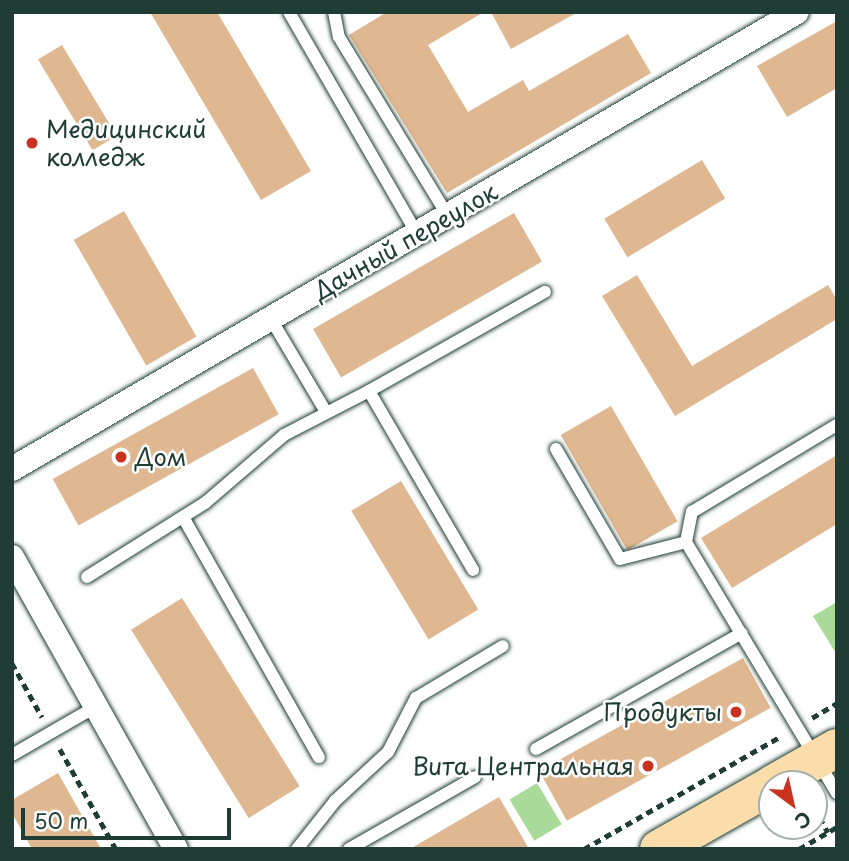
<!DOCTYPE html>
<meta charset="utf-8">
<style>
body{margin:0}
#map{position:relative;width:849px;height:861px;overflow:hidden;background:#fff;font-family:"Playpen Sans",sans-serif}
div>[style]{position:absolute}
.green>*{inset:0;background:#aada9a;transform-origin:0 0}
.building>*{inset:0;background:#dfb790;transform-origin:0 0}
.path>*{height:4.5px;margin-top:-2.25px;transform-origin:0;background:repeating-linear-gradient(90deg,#1f3d34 0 7px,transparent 0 12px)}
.roads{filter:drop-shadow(0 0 2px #1f3d34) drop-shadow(0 0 2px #1f3d34)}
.lane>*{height:12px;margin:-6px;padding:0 6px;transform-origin:6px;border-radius:6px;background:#fff}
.street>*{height:24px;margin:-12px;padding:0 12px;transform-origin:12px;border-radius:12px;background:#fff}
.primary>*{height:38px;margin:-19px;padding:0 19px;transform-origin:19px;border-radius:19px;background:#faddab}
.dots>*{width:19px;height:19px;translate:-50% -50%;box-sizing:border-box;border:4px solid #fff;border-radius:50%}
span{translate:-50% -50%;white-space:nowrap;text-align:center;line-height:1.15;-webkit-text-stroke:5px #fff;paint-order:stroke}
.poi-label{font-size:24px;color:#1f3d34}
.left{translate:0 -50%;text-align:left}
.right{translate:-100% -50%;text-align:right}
.street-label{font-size:24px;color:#1f3d34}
.frame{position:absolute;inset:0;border:14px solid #1f3d34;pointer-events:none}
.north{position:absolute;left:758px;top:770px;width:70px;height:70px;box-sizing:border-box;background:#fff;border:2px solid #a5b1ae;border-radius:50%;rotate:147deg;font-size:19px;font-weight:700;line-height:28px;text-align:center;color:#1f3d34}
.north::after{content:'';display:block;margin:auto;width:24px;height:32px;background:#c8321e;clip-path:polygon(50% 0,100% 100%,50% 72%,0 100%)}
.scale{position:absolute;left:21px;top:808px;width:210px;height:32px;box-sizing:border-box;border:4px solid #1f3d34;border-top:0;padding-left:9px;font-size:21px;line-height:24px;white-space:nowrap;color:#1f3d34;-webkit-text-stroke:5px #fff;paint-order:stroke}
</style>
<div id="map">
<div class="green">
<i style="clip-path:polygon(837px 602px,837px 655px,813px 616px)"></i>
<i style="left:537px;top:783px;width:48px;height:32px;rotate:59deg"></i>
</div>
<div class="building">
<i style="clip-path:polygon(150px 12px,217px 12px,311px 171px,261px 200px)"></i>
<i style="clip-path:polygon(387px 12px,484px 12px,428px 45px,468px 112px,523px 80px,529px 91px,628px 34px,651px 73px,447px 193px,349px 35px)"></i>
<i style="clip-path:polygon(491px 12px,578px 12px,511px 49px)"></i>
<i style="clip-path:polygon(837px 21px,837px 88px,787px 117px,757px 66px)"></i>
<i style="left:62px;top:45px;width:106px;height:28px;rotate:59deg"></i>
<i style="left:702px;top:160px;width:45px;height:114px;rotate:59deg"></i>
<i style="left:124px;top:211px;width:145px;height:58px;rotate:60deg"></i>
<i style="left:514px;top:213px;width:56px;height:232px;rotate:60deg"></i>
<i style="clip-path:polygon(637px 275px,692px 366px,828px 285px,837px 300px,837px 319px,675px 416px,602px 296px)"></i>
<i style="left:253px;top:368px;width:53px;height:229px;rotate:61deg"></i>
<i style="left:611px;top:406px;width:133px;height:58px;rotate:60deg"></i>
<i style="clip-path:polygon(837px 455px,837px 524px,732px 588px,701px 538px)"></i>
<i style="left:401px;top:481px;width:150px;height:58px;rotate:59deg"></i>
<i style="left:182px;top:598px;width:222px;height:60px;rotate:58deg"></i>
<i style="left:743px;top:658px;width:57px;height:233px;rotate:61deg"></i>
<i style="clip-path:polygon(58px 773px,101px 849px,32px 849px,12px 813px,12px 800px)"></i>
<i style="clip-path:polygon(499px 797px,529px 849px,410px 849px)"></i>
</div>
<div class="path">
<i style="left:12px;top:663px;width:62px;rotate:60.9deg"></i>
<i style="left:812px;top:718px;width:29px;rotate:-31deg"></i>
<i style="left:60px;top:749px;width:115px;rotate:60.8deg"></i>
<i style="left:814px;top:807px;width:29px;rotate:61deg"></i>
<i style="left:584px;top:849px;width:227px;rotate:-29.8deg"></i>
<i style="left:799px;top:849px;width:44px;rotate:-30.1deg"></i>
</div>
<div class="roads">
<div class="lane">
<i style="left:289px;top:12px;width:256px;rotate:60deg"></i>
<i style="left:334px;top:12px;width:25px;rotate:79deg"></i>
<i style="left:339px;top:37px;width:210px;rotate:58.7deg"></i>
<i style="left:271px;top:319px;width:108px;rotate:59.4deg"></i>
<i style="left:369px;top:391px;width:202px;rotate:-29.4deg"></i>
<i style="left:556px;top:449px;width:127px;rotate:59.8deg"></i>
<i style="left:620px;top:559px;width:68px;rotate:-14.4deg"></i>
<i style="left:686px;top:542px;width:293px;rotate:59deg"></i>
<i style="left:183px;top:517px;width:276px;rotate:60.5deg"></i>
<i style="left:686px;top:542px;width:31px;rotate:-79deg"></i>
<i style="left:692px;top:512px;width:169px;rotate:-31deg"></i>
<i style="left:87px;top:577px;width:139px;rotate:-32.1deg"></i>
<i style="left:205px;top:503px;width:104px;rotate:-40.7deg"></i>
<i style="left:284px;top:435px;width:96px;rotate:-27.4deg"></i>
<i style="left:369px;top:391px;width:207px;rotate:59.8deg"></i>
<i style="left:536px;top:749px;width:236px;rotate:-29.4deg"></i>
<i style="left:12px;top:755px;width:98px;rotate:-30deg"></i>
<i style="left:297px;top:849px;width:61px;rotate:-51.6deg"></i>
<i style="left:335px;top:801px;width:72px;rotate:-42.8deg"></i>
<i style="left:388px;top:752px;width:61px;rotate:-62.6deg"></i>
<i style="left:416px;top:698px;width:101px;rotate:-30.9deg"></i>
<i style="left:349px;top:849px;width:145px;rotate:-29.7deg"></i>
</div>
<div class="street">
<i style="left:12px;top:469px;width:908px;rotate:-30.21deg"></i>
<i style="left:12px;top:557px;width:335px;rotate:60.7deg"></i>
</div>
<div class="primary">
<i style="left:773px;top:784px;width:73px;rotate:-29.4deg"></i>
<i style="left:659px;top:849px;width:130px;rotate:-29.5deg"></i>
</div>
</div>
<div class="dots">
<i style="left:32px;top:143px;background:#c8321e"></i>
<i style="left:121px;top:457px;background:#c8321e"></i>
<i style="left:736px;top:712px;background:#c8321e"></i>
<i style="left:648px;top:766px;background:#c8321e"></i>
</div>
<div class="poi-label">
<span class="left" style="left:46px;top:143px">Медицинский<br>колледж</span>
<span class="left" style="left:135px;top:457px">Дом</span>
<span class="right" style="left:722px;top:712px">Продукты</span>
<span class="right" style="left:634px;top:766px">Вита Центральная</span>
</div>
<div class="street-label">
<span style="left:405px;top:241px;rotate:-30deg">Дачный переулок</span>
</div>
<div class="frame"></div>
<div class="north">С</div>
<div class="scale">50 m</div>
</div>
